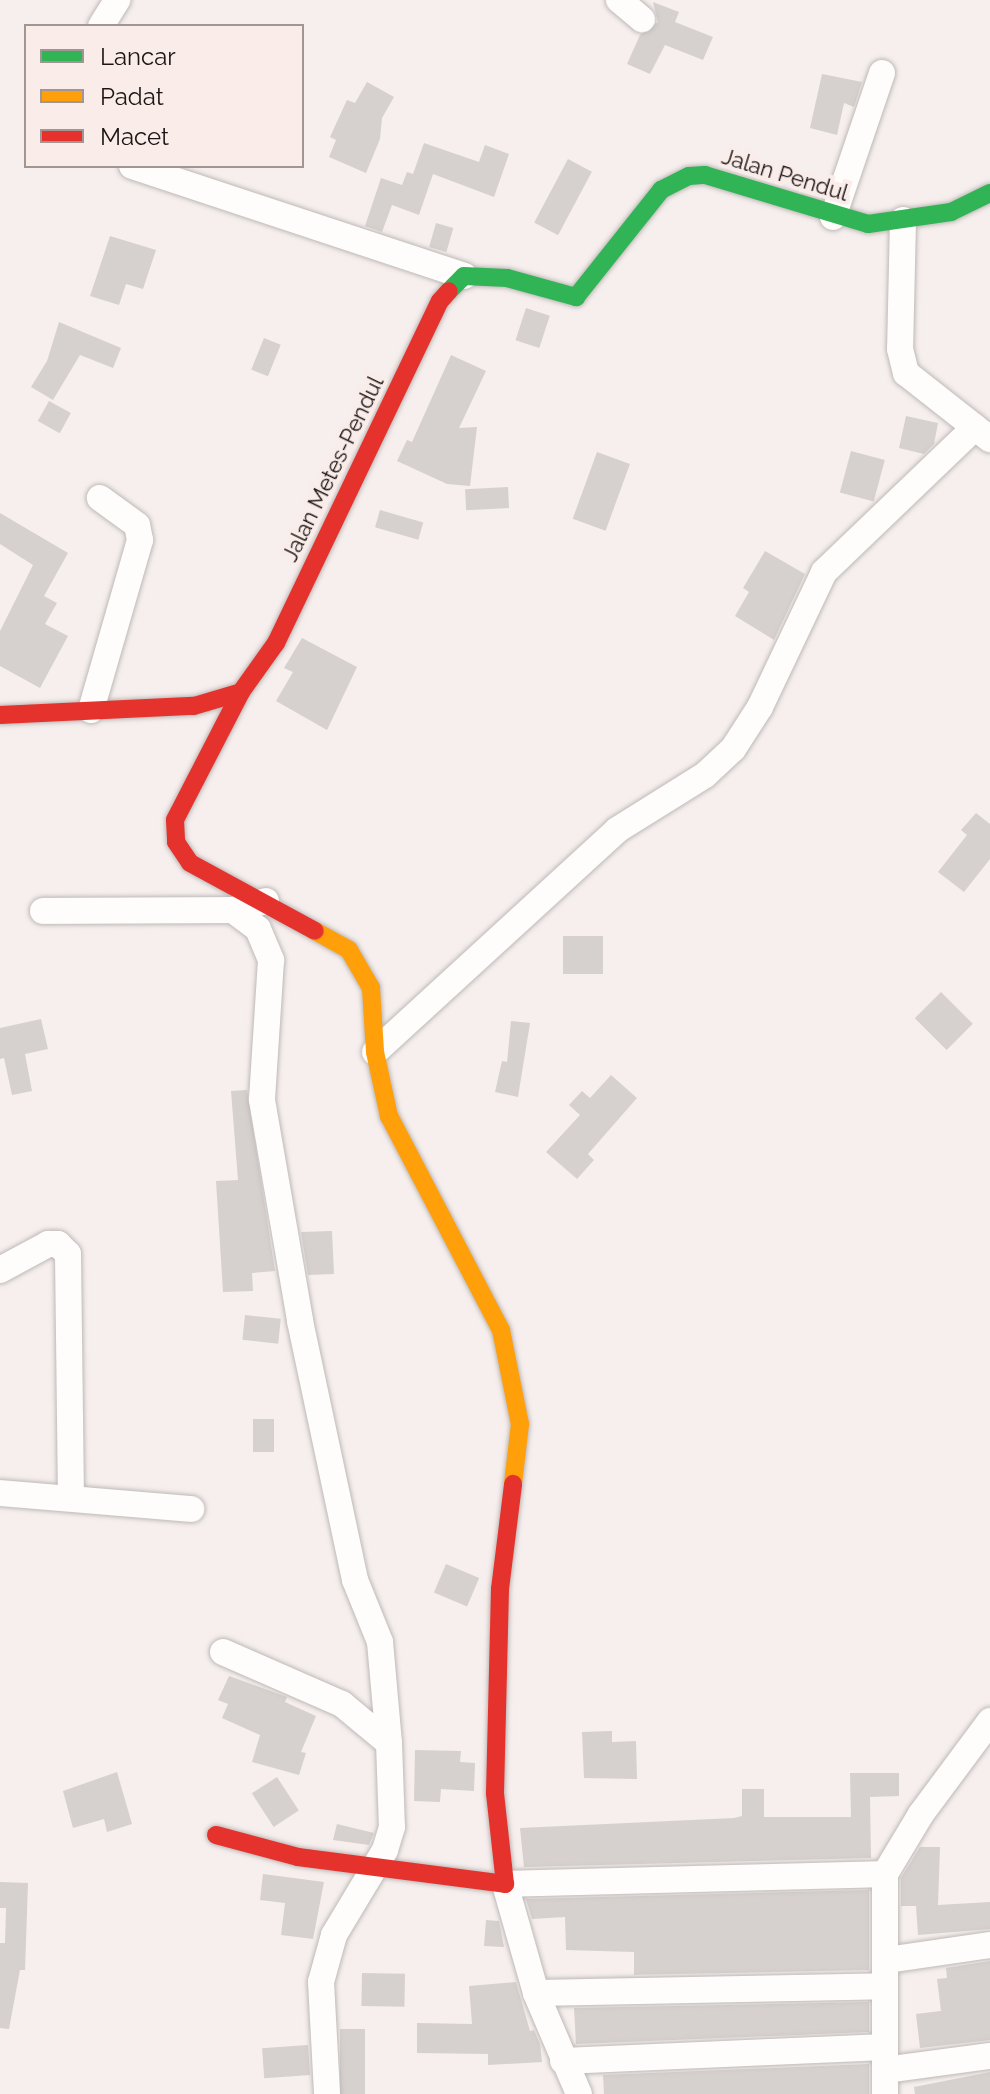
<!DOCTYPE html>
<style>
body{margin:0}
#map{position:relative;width:990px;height:2094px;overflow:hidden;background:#f6efed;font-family:Raleway,sans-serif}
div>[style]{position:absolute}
.building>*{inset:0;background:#d6d0ce;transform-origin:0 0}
.roads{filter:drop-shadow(0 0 2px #beb9b8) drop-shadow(0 0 2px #beb9b8)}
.street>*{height:26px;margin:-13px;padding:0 13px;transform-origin:13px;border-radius:13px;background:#fefdfc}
.fast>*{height:18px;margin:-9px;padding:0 9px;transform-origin:9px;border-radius:9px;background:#30b455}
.slow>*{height:18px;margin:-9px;padding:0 9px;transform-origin:9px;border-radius:9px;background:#ff9f0a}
.jam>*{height:18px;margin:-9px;padding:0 9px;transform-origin:9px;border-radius:9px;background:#e5322d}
span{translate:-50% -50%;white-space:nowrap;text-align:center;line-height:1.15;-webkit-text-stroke:8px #faece9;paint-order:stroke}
.street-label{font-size:22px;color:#1b1615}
.legend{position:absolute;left:24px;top:24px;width:280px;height:144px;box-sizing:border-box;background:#faece9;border:2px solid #a19694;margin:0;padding:10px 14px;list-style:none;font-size:24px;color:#1b1615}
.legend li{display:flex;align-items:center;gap:16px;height:40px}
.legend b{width:40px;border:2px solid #a19694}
</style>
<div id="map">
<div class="building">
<i style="clip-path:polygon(653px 2px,679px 12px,675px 22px,713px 37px,703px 60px,665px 45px,650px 74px,627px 64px,640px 35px,658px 22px)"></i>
<i style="clip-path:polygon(822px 74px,862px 82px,854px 107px,844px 103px,837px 135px,810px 128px)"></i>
<i style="clip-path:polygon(367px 82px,394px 97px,382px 118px,380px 139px,366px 173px,329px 157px,336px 140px,330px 137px,347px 100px,355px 103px)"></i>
<i style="clip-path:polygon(424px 143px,479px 162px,485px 145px,509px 154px,494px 197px,433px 174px,419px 215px,392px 205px,382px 232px,365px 226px,381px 178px,402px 185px,407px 172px,413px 174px)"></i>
<i style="left:568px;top:159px;width:27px;height:72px;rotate:28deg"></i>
<i style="left:436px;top:223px;width:18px;height:25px;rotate:16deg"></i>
<i style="clip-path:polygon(110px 236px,156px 250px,143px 289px,126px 284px,119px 305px,90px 296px)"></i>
<i style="left:526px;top:308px;width:25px;height:34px;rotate:18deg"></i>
<i style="clip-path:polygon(59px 322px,121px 348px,113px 368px,80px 355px,53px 400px,31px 387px,47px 361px)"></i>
<i style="left:264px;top:338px;width:18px;height:34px;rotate:22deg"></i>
<i style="clip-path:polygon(451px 355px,486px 371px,459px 428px,477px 427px,470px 486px,447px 484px,397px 461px,407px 440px,412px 442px)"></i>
<i style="left:49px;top:401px;width:25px;height:23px;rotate:29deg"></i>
<i style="clip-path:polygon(906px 416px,938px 423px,934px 444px,924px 454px,899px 448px)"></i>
<i style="left:851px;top:451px;width:35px;height:43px;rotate:15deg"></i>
<i style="left:597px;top:452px;width:35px;height:71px;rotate:20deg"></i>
<i style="left:508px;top:487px;width:21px;height:43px;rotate:87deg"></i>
<i style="left:380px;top:510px;width:45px;height:18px;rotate:16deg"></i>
<i style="clip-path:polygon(0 513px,68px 553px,44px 596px,57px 603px,45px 624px,68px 636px,40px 688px,0 666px,0 631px,33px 565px,0 544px)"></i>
<i style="clip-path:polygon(765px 551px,805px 574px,774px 640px,735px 616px,749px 592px,743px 588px)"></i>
<i style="clip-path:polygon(302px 638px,357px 667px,327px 730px,276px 701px,293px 672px,284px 668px)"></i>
<i style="clip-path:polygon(976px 813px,990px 824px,990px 859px,964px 892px,938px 872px,967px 835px,961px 830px)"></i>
<i style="left:563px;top:936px;width:40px;height:38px"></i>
<i style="left:941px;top:992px;width:45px;height:37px;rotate:45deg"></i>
<i style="clip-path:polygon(41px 1019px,48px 1049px,25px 1054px,32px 1091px,12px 1095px,4px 1058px,0 1059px,0 1028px)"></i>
<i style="clip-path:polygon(511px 1021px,530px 1023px,518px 1097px,495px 1092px,502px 1061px,507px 1062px)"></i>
<i style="clip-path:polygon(611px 1075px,637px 1098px,588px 1154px,594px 1160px,577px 1179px,546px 1152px,580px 1115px,569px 1105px,582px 1091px,590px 1098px)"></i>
<i style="clip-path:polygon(247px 1090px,275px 1271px,252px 1273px,253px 1291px,223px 1292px,216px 1181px,238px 1180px,231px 1091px)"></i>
<i style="clip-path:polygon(332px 1231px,334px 1274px,308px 1275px,301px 1232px)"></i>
<i style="left:245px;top:1315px;width:36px;height:25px;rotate:6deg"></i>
<i style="left:253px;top:1419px;width:21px;height:33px"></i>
<i style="left:446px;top:1564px;width:36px;height:31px;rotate:23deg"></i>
<i style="clip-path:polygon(229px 1676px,287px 1697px,285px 1702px,316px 1716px,301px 1752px,306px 1753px,299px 1775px,252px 1762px,260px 1735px,222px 1718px,228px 1704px,218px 1700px)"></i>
<i style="clip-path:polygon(612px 1731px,612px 1742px,636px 1741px,637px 1779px,584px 1778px,582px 1732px)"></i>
<i style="clip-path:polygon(415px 1750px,461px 1751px,460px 1762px,475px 1763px,474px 1791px,441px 1789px,440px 1802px,414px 1801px)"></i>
<i style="clip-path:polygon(117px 1772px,132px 1824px,107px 1832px,104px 1819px,73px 1828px,63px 1791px)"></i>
<i style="clip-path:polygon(850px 1773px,899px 1773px,899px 1796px,870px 1797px,871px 1858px,524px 1867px,520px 1828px,734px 1818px,742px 1816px,742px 1789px,764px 1789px,764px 1817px,851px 1817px)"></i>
<i style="left:277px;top:1777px;width:40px;height:30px;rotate:57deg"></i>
<i style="clip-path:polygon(337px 1824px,374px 1833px,369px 1845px,333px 1840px)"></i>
<i style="clip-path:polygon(920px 1847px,940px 1847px,938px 1905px,990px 1902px,990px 1929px,918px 1935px,916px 1906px,901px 1906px,901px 1878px)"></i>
<i style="clip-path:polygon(263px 1874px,324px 1882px,313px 1939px,281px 1935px,285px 1903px,260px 1900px)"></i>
<i style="clip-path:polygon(0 1882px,28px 1883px,25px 1970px,20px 1970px,9px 2029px,0 2028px,0 1943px,5px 1943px,6px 1908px,0 1908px)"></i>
<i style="clip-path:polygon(869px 1890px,869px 1970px,624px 1975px,634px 1975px,634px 1952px,566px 1950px,565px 1917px,532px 1919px,526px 1899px)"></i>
<i style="clip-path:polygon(486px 1920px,499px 1921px,504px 1947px,484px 1946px)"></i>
<i style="clip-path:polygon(990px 1961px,990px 2040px,920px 2048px,916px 2014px,941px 2011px,937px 1979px,947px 1978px,946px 1968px)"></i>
<i style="left:362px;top:1973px;width:43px;height:33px;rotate:1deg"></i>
<i style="clip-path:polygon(516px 1982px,530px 2031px,534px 2030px,540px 2044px,542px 2062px,488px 2065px,488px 2054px,417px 2053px,417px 2023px,472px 2024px,469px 1986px)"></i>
<i style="clip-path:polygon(869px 2002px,869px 2032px,576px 2044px,574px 2008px)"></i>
<i style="left:340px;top:2029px;width:25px;height:65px"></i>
<i style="left:308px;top:2045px;width:30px;height:46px;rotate:86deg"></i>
<i style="clip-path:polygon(869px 2064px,869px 2094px,604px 2094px,603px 2075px)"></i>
<i style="clip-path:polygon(990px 2072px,990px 2094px,915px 2094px,914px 2087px)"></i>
</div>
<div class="roads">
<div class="street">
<i style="left:619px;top:0;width:30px;rotate:40deg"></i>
<i style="left:101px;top:26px;width:31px;rotate:-58deg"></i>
<i style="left:132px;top:166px;width:350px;rotate:18.3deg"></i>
<i style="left:833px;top:217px;width:152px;rotate:-71.2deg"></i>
<i style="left:903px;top:220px;width:129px;rotate:91.3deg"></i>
<i style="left:900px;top:349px;width:25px;rotate:76deg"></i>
<i style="left:906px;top:373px;width:107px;rotate:38.2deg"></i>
<i style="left:91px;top:710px;width:177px;rotate:-73.9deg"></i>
<i style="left:140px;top:540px;width:15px;rotate:-101deg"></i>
<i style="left:137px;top:525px;width:46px;rotate:-143.9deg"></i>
<i style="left:266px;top:901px;width:34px;rotate:165deg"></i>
<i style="left:233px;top:910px;width:31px;rotate:37deg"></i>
<i style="left:258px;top:929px;width:34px;rotate:67deg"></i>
<i style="left:271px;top:960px;width:140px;rotate:93.7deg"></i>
<i style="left:262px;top:1100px;width:224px;rotate:80.2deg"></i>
<i style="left:300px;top:1321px;width:265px;rotate:78deg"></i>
<i style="left:355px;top:1580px;width:67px;rotate:68deg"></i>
<i style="left:380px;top:1642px;width:101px;rotate:84.9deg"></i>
<i style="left:43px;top:911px;width:190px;rotate:-0.3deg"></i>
<i style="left:375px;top:1052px;width:328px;rotate:-42.5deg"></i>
<i style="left:617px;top:830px;width:104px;rotate:-32deg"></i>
<i style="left:705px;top:775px;width:38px;rotate:-43deg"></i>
<i style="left:733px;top:749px;width:50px;rotate:-57.3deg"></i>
<i style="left:760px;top:707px;width:149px;rotate:-64.6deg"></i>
<i style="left:824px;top:572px;width:209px;rotate:-43.8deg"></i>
<i style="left:0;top:1270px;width:55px;rotate:-28.4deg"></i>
<i style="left:48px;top:1244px;width:10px"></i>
<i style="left:58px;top:1244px;width:14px;rotate:45deg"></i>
<i style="left:68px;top:1254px;width:243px;rotate:89.3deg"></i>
<i style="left:0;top:1493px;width:192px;rotate:4.8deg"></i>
<i style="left:223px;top:1652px;width:130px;rotate:23.6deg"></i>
<i style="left:342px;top:1704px;width:61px;rotate:39.7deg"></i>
<i style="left:389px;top:1743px;width:84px;rotate:88deg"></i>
<i style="left:392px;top:1827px;width:24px;rotate:107deg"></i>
<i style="left:385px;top:1850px;width:99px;rotate:121deg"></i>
<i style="left:334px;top:1935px;width:49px;rotate:105.5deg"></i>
<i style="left:321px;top:1982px;width:112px;rotate:86.9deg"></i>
<i style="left:887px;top:1960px;width:104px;rotate:-8.3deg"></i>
<i style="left:536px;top:1993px;width:349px;rotate:-1.1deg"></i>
<i style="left:563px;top:2061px;width:322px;rotate:-2.5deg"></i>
<i style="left:885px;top:2070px;width:106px;rotate:-7.6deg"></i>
<i style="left:579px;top:2094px;width:110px;rotate:-113.1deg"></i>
<i style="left:536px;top:1993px;width:113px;rotate:-105.9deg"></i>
<i style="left:505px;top:1884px;width:380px;rotate:-1.5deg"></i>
<i style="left:885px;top:2094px;width:220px;rotate:-90deg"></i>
<i style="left:885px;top:1874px;width:70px;rotate:-59deg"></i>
<i style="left:921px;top:1814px;width:116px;rotate:-53.4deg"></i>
</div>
<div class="fast">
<i style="left:449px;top:291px;width:21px;rotate:-45deg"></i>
<i style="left:464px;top:276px;width:43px;rotate:2.7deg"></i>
<i style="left:507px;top:278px;width:72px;rotate:15.4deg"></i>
<i style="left:576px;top:297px;width:137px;rotate:-51.5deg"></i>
<i style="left:661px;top:190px;width:31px;rotate:-27deg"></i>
<i style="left:689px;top:176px;width:16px;rotate:-4deg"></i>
<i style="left:705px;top:175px;width:170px;rotate:16.7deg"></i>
<i style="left:868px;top:224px;width:84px;rotate:-8.2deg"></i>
<i style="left:951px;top:212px;width:43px;rotate:-26deg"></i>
</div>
<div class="slow">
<i style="left:315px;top:931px;width:39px;rotate:29deg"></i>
<i style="left:349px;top:950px;width:44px;rotate:59.9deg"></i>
<i style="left:371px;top:988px;width:64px;rotate:86.4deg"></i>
<i style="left:375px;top:1052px;width:66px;rotate:77.7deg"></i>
<i style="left:389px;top:1116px;width:242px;rotate:62.4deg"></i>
<i style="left:501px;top:1330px;width:96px;rotate:78.6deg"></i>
<i style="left:520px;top:1424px;width:60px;rotate:96.7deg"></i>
</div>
<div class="jam">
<i style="left:241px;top:692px;width:144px;rotate:117.3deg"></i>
<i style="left:175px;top:820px;width:22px;rotate:87deg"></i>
<i style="left:176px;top:842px;width:25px;rotate:56deg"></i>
<i style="left:190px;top:863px;width:142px;rotate:28.5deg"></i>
<i style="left:0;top:715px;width:194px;rotate:-2.7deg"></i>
<i style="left:194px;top:706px;width:49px;rotate:-16.6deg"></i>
<i style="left:241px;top:692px;width:60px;rotate:-54.5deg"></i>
<i style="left:276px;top:643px;width:379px;rotate:-64.4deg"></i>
<i style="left:440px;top:301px;width:13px;rotate:-48deg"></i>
<i style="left:216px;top:1835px;width:85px;rotate:15deg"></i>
<i style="left:298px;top:1857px;width:209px;rotate:7.4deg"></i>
<i style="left:505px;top:1884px;width:92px;rotate:-96.3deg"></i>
<i style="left:495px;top:1793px;width:204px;rotate:-88.6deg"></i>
<i style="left:500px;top:1589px;width:106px;rotate:-82.9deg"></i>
</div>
</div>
<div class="street-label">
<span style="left:785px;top:175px;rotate:17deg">Jalan Pendul</span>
<span style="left:333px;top:469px;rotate:-64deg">Jalan Metes-Pendul</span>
</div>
<ul class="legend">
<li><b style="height:10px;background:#30b455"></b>Lancar</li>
<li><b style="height:10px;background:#ff9f0a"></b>Padat</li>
<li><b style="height:10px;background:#e5322d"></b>Macet</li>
</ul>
</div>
